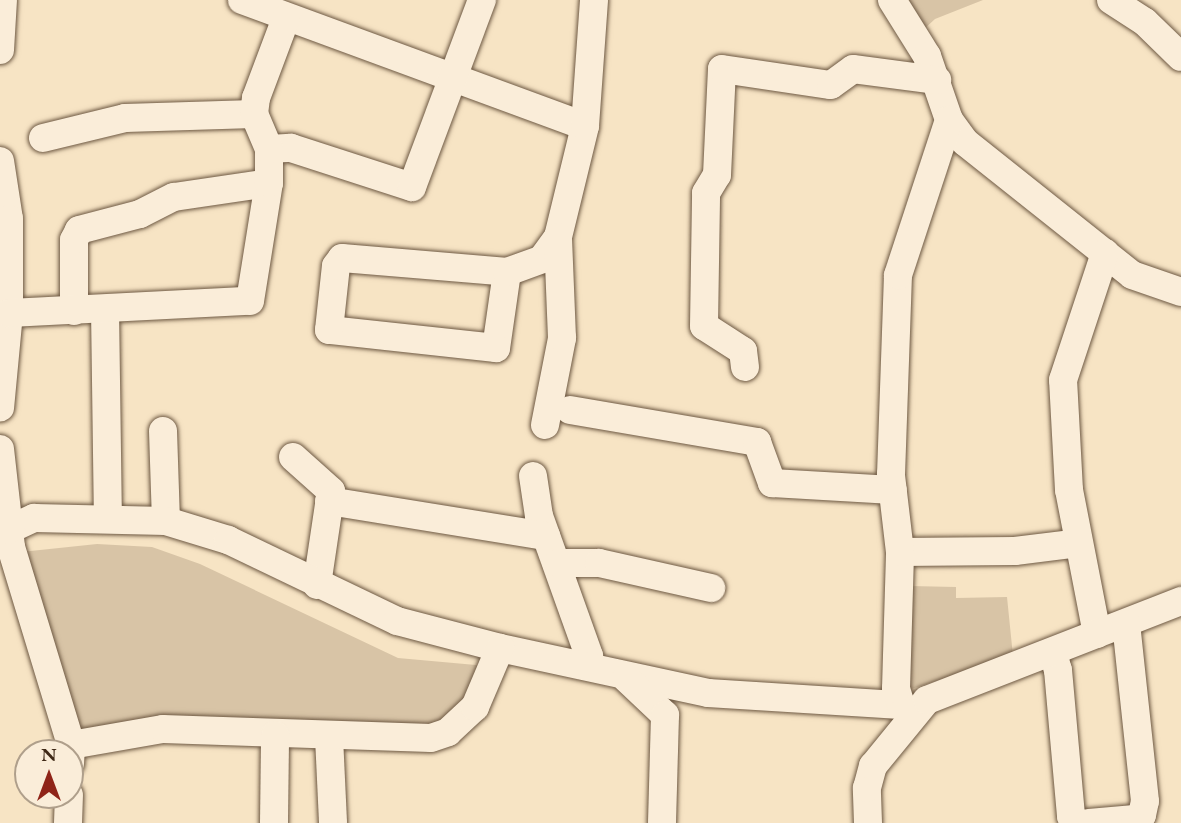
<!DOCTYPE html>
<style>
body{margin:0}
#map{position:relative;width:1181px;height:823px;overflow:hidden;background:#f7e4c4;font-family:"EB Garamond",serif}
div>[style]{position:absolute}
.green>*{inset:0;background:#d8c4a6}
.roads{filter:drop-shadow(0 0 2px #6d5842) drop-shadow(0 0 2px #6d5842)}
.street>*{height:28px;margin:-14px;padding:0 14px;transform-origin:14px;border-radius:14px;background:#faedd9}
span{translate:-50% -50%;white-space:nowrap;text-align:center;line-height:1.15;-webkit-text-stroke:5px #faedd9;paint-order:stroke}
.north{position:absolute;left:14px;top:739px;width:70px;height:70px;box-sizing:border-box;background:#faedd9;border:2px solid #af9f8b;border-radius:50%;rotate:0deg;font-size:19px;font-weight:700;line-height:28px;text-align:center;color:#3f2916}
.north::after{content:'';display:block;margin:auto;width:24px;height:32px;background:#8f2418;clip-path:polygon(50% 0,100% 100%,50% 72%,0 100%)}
</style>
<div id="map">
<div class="green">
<i style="clip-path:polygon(903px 0,983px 0,935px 19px,923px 30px)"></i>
<i style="clip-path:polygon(97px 544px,152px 547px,200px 564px,398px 658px,487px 666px,447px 727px,76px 733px,21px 552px)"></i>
<i style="clip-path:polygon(910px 586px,956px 587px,956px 598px,1007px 597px,1013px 656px,905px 691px)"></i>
</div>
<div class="roads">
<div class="street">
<i style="left:242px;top:0;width:365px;rotate:20.2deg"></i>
<i style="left:892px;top:0;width:66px;rotate:58deg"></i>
<i style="left:927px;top:56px;width:68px;rotate:71deg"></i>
<i style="left:949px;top:120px;width:27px;rotate:54deg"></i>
<i style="left:965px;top:142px;width:213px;rotate:38.5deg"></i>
<i style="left:1132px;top:275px;width:52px;rotate:19.1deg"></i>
<i style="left:1111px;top:0;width:40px;rotate:32.9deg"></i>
<i style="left:1145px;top:22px;width:50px;rotate:44.2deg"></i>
<i style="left:0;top:50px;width:50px;rotate:-86.6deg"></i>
<i style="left:43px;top:138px;width:84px;rotate:-13.7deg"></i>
<i style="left:125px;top:118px;width:129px;rotate:-1.8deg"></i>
<i style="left:269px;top:149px;width:22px;rotate:-3deg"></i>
<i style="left:291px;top:148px;width:127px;rotate:17.9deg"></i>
<i style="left:412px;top:187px;width:200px;rotate:-69.5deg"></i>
<i style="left:0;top:161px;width:59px;rotate:81.2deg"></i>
<i style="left:9px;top:219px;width:94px;rotate:90deg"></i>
<i style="left:9px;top:313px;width:95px;rotate:95.4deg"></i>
<i style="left:507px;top:272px;width:77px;rotate:98.2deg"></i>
<i style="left:496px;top:348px;width:168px;rotate:-173.8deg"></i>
<i style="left:329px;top:330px;width:64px;rotate:-83.8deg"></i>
<i style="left:336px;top:266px;width:10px;rotate:-53deg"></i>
<i style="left:342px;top:258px;width:166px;rotate:4.8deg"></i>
<i style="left:507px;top:272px;width:37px;rotate:-20deg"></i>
<i style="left:542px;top:259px;width:27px;rotate:-54deg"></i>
<i style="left:558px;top:237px;width:114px;rotate:-76.3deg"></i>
<i style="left:585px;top:126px;width:126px;rotate:-85.9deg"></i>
<i style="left:105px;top:309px;width:209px;rotate:89.2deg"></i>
<i style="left:74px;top:311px;width:71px;rotate:-90deg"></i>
<i style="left:74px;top:240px;width:11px;rotate:-63deg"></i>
<i style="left:79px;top:230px;width:63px;rotate:-14.7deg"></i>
<i style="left:140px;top:214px;width:38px;rotate:-27deg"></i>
<i style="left:174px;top:197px;width:96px;rotate:-8.4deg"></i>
<i style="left:9px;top:313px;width:241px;rotate:-2.9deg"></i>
<i style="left:250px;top:301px;width:120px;rotate:-80.9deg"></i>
<i style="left:269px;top:183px;width:34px;rotate:-90deg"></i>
<i style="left:269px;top:149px;width:38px;rotate:-113deg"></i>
<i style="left:254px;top:114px;width:16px;rotate:-83deg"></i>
<i style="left:256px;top:98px;width:85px;rotate:-69.4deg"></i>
<i style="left:745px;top:367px;width:16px;rotate:-97deg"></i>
<i style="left:743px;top:351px;width:46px;rotate:-147.3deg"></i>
<i style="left:704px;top:326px;width:133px;rotate:-89.1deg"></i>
<i style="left:706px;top:193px;width:21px;rotate:-59deg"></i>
<i style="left:717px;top:175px;width:106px;rotate:-87.3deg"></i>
<i style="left:722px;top:69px;width:110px;rotate:8.4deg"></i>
<i style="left:831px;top:85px;width:27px;rotate:-36deg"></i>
<i style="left:853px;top:69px;width:85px;rotate:7.5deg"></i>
<i style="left:570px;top:410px;width:190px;rotate:9.7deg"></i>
<i style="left:757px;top:442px;width:44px;rotate:69.9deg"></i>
<i style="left:772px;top:483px;width:121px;rotate:3.3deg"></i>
<i style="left:545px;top:425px;width:89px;rotate:-78.9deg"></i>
<i style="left:562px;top:338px;width:101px;rotate:-92.3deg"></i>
<i style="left:163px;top:431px;width:90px;rotate:88.1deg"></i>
<i style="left:0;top:449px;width:99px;rotate:83.6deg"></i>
<i style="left:11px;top:547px;width:207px;rotate:73.1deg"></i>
<i style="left:71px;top:745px;width:18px;rotate:93deg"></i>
<i style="left:293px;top:457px;width:51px;rotate:41.8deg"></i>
<i style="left:331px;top:491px;width:95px;rotate:98.5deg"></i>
<i style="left:533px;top:476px;width:40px;rotate:81.5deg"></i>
<i style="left:539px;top:516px;width:149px;rotate:70.3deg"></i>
<i style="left:589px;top:656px;width:9px;rotate:96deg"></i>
<i style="left:329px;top:501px;width:220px;rotate:9.2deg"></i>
<i style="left:8px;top:530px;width:29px;rotate:-25deg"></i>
<i style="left:34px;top:518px;width:132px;rotate:1.3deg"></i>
<i style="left:166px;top:521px;width:65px;rotate:17deg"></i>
<i style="left:228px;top:540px;width:187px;rotate:25.6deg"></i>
<i style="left:397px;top:621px;width:106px;rotate:14.7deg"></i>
<i style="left:500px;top:648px;width:213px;rotate:12.2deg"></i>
<i style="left:708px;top:693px;width:193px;rotate:3.6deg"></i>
<i style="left:900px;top:552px;width:115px;rotate:-0.5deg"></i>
<i style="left:1015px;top:551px;width:64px;rotate:-7.1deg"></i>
<i style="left:558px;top:563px;width:41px"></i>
<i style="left:599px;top:563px;width:115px;rotate:12.6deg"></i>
<i style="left:1097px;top:634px;width:147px;rotate:-101deg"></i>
<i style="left:1069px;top:490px;width:110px;rotate:-93.1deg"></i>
<i style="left:1063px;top:380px;width:134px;rotate:-71.7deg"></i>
<i style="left:1053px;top:653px;width:18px;rotate:74deg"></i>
<i style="left:1058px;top:670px;width:147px;rotate:84.9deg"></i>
<i style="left:1071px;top:816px;width:10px;rotate:45deg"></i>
<i style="left:626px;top:678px;width:54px;rotate:43.5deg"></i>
<i style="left:665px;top:715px;width:108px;rotate:91.6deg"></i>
<i style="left:913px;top:712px;width:14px;rotate:-150deg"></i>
<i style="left:901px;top:705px;width:17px;rotate:-107deg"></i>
<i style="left:896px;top:689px;width:137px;rotate:-88.3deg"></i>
<i style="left:900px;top:552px;width:78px;rotate:-96.7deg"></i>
<i style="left:891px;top:475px;width:200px;rotate:-88deg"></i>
<i style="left:898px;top:275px;width:163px;rotate:-71.8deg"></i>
<i style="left:329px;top:737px;width:86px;rotate:87.3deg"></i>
<i style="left:71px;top:745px;width:93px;rotate:-9.9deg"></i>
<i style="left:163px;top:729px;width:268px;rotate:1.9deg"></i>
<i style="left:431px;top:738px;width:18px;rotate:-19deg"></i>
<i style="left:448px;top:732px;width:37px;rotate:-43deg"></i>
<i style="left:475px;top:707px;width:64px;rotate:-67deg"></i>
<i style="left:68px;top:823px;width:28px;rotate:-88deg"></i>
<i style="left:274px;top:823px;width:88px;rotate:-89.3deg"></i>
<i style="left:868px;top:823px;width:35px;rotate:-92deg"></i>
<i style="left:867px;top:788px;width:23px;rotate:-75deg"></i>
<i style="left:873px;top:766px;width:85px;rotate:-50.7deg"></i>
<i style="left:927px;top:700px;width:273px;rotate:-21.3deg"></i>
<i style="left:1089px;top:823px;width:46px;rotate:-5deg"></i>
<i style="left:1135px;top:819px;width:8px;rotate:-30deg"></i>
<i style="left:1142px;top:815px;width:14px;rotate:-78deg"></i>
<i style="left:1145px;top:801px;width:178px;rotate:-96.1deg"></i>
</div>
</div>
<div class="north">N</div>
</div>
